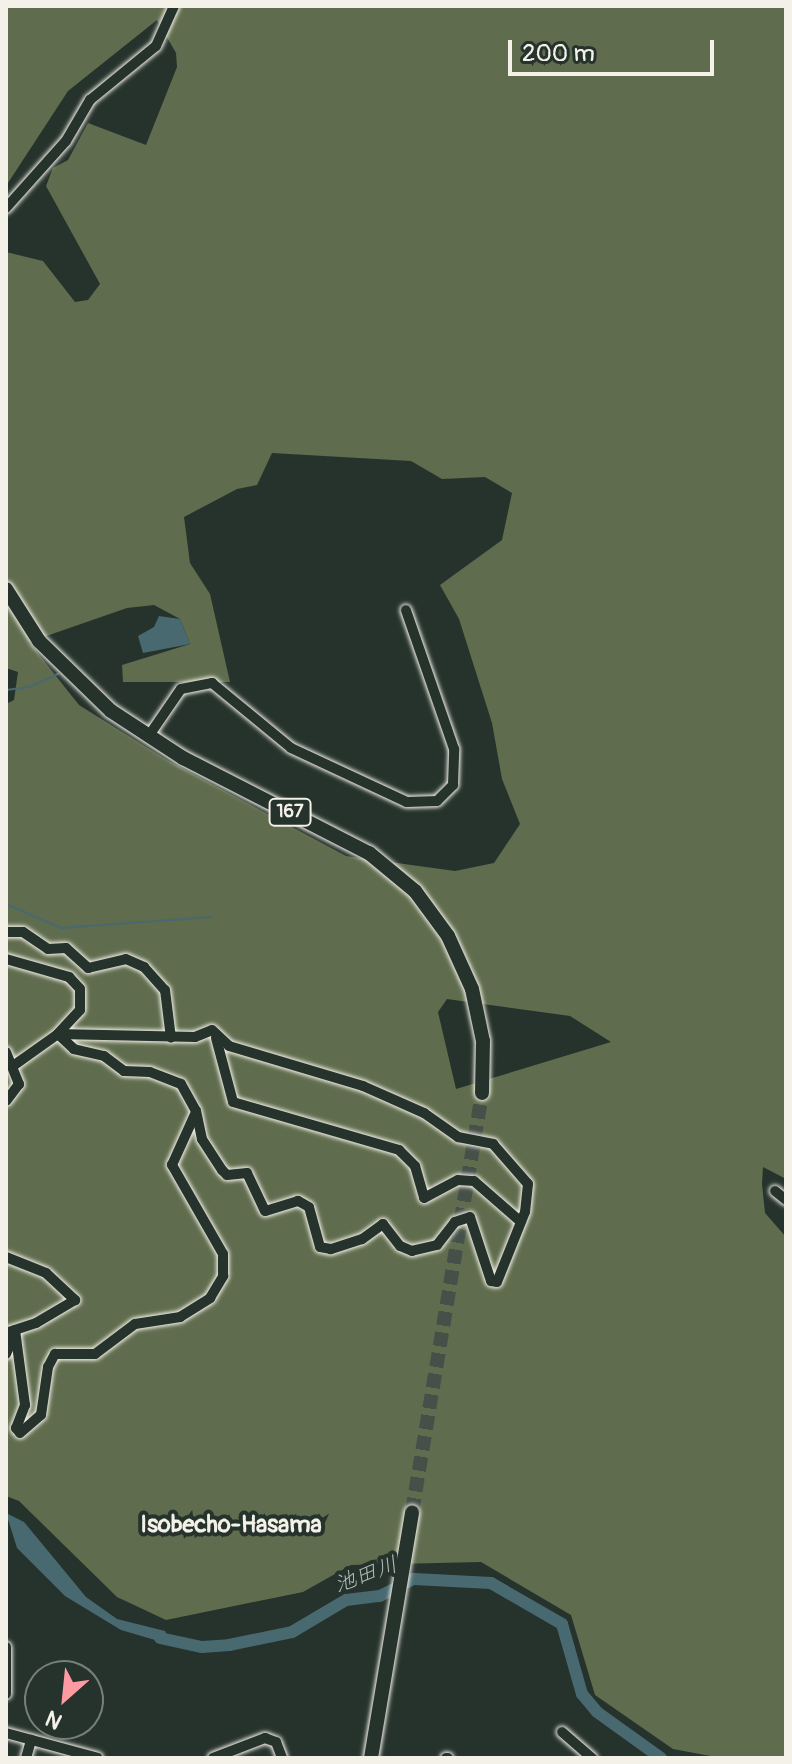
<!DOCTYPE html>
<meta charset="utf-8">
<style>
body{margin:0}
#map{position:relative;width:792px;height:1764px;overflow:hidden;background:#26332d;font-family:Pangolin,"Klee One",sans-serif}
div>[style]{position:absolute}
.green>*{inset:0;background:#5f6c4d}
.water>*{inset:0;background:#496970}
.stream>*{height:2px;margin:-1px;padding:0 1px;transform-origin:1px;border-radius:1px;background:#496970}
.river>*{height:12px;margin:-6px;padding:0 6px;transform-origin:6px;border-radius:6px;background:#496970}
.highway-tunnel>*{height:14px;margin-top:-7px;transform-origin:0;background:repeating-linear-gradient(90deg,#455049 0 14px,transparent 0 21px)}
.roads{filter:drop-shadow(0 0 2px #f4f1e8) drop-shadow(0 0 2px #f4f1e8)}
.minor>*{height:10px;margin:-5px;padding:0 5px;transform-origin:5px;border-radius:5px;background:#26332d}
.highway>*{height:14px;margin:-7px;padding:0 7px;transform-origin:7px;border-radius:7px;background:#26332d}
span{translate:-50% -50%;white-space:nowrap;text-align:center;line-height:1.15;-webkit-text-stroke:8px #26332d;paint-order:stroke}
.shield-label span{padding:2px 6px;background:#26332d;border:2px solid;border-radius:6px;-webkit-text-stroke-width:0}
.shield-label{font-size:18px;color:#f4f1e8;font-weight:700}
.water-label{font-size:22px;color:#b0bbb8;font-style:italic}
.quarter-label{font-size:24px;color:#f4f1e8;font-weight:700}
.frame{position:absolute;inset:0;border:8px solid #f4f1e8;pointer-events:none}
.north{position:absolute;left:24px;top:1660px;width:80px;height:80px;box-sizing:border-box;background:#26332d;border:2px solid #787f78;border-radius:50%;rotate:207deg;font-size:22px;font-weight:700;line-height:32px;text-align:center;color:#f4f1e8}
.north::after{content:'';display:block;margin:auto;width:28px;height:36px;background:#ff9aa2;clip-path:polygon(50% 0,100% 100%,50% 72%,0 100%)}
.scale{position:absolute;left:508px;top:40px;width:206px;height:36px;box-sizing:border-box;border:4px solid #f4f1e8;border-top:0;padding-left:10px;font-size:24px;line-height:28px;white-space:nowrap;color:#f4f1e8;-webkit-text-stroke:6px #26332d;paint-order:stroke}
</style>
<div id="map">
<div class="green">
<i style="clip-path:polygon(evenodd,6px 6px,786px 6px,786px 1179px,763px 1167px,762px 1184px,765px 1213px,786px 1237px,786px 1758px,721px 1758px,673px 1749px,595px 1695px,571px 1615px,481px 1562px,351px 1565px,303px 1592px,166px 1620px,117px 1597px,19px 1501px,6px 1496px,6px 704px,14px 700px,18px 672px,6px 668px,6px 252px,43px 261px,75px 302px,88px 300px,100px 284px,46px 186px,53px 168px,68px 160px,88px 123px,146px 145px,177px 67px,176px 53px,157px 20px,68px 91px,6px 186px,6px 6px,272px 453px,411px 461px,442px 479px,485px 477px,512px 493px,502px 540px,440px 585px,459px 619px,492px 723px,502px 779px,520px 824px,494px 863px,455px 871px,346px 856px,167px 760px,79px 705px,29px 642px,127px 608px,154px 605px,180px 619px,190px 644px,122px 665px,123px 682px,230px 682px,210px 594px,190px 563px,184px 517px,237px 489px,257px 485px,272px 453px,6px 6px,447px 999px,570px 1016px,611px 1042px,456px 1089px,438px 1012px,447px 999px)"></i>
</div>
<div class="water">
<i style="clip-path:polygon(159px 616px,180px 619px,190px 644px,143px 653px,138px 636px,154px 627px)"></i>
<i style="clip-path:polygon(6px 1513px,24px 1522px,86px 1597px,117px 1619px,165px 1631px,172px 1645px,121px 1630px,65px 1596px,17px 1548px)"></i>
</div>
<div class="stream">
<i style="left:6px;top:690px;width:24px;rotate:-7deg"></i>
<i style="left:30px;top:687px;width:31px;rotate:-25deg"></i>
<i style="left:6px;top:904px;width:60px;rotate:23.6deg"></i>
<i style="left:61px;top:928px;width:151px;rotate:-4.2deg"></i>
</div>
<div class="river">
<i style="left:160px;top:1638px;width:43px;rotate:12.1deg"></i>
<i style="left:202px;top:1647px;width:27px;rotate:-4deg"></i>
<i style="left:229px;top:1645px;width:64px;rotate:-11.7deg"></i>
<i style="left:292px;top:1632px;width:63px;rotate:-30.7deg"></i>
<i style="left:346px;top:1600px;width:34px;rotate:-7deg"></i>
<i style="left:380px;top:1596px;width:38px;rotate:-27deg"></i>
<i style="left:414px;top:1579px;width:77px;rotate:3deg"></i>
<i style="left:491px;top:1583px;width:82px;rotate:30deg"></i>
<i style="left:562px;top:1624px;width:73px;rotate:74.1deg"></i>
<i style="left:582px;top:1694px;width:23px;rotate:50deg"></i>
<i style="left:597px;top:1712px;width:79px;rotate:35.7deg"></i>
</div>
<div class="highway-tunnel">
<i style="left:412px;top:1512px;width:425px;rotate:-80.5deg"></i>
</div>
<div class="roads">
<div class="minor">
<i style="left:6px;top:208px;width:90px;rotate:-48.2deg"></i>
<i style="left:66px;top:141px;width:48px;rotate:-59.7deg"></i>
<i style="left:90px;top:100px;width:85px;rotate:-39.3deg"></i>
<i style="left:156px;top:46px;width:44px;rotate:-65.8deg"></i>
<i style="left:148px;top:737px;width:58px;rotate:-55.5deg"></i>
<i style="left:181px;top:689px;width:32px;rotate:-11deg"></i>
<i style="left:212px;top:683px;width:102px;rotate:39.4deg"></i>
<i style="left:291px;top:748px;width:128px;rotate:25deg"></i>
<i style="left:407px;top:802px;width:30px;rotate:-2deg"></i>
<i style="left:437px;top:801px;width:23px;rotate:-45deg"></i>
<i style="left:453px;top:785px;width:36px;rotate:-88deg"></i>
<i style="left:454px;top:749px;width:147px;rotate:-109.1deg"></i>
<i style="left:6px;top:932px;width:17px"></i>
<i style="left:23px;top:932px;width:30px;rotate:34deg"></i>
<i style="left:48px;top:949px;width:18px;rotate:-3deg"></i>
<i style="left:66px;top:948px;width:30px;rotate:42deg"></i>
<i style="left:88px;top:968px;width:39px;rotate:-13deg"></i>
<i style="left:126px;top:959px;width:20px;rotate:24deg"></i>
<i style="left:144px;top:967px;width:31px;rotate:48deg"></i>
<i style="left:165px;top:990px;width:48px;rotate:82.9deg"></i>
<i style="left:6px;top:959px;width:66px;rotate:15.9deg"></i>
<i style="left:69px;top:977px;width:16px;rotate:47deg"></i>
<i style="left:80px;top:989px;width:21px;rotate:90deg"></i>
<i style="left:80px;top:1010px;width:33px;rotate:133deg"></i>
<i style="left:58px;top:1034px;width:55px;rotate:144.6deg"></i>
<i style="left:212px;top:1030px;width:23px;rotate:43deg"></i>
<i style="left:229px;top:1046px;width:140px;rotate:16.6deg"></i>
<i style="left:363px;top:1086px;width:67px;rotate:23.9deg"></i>
<i style="left:424px;top:1113px;width:42px;rotate:35.2deg"></i>
<i style="left:458px;top:1137px;width:36px;rotate:11deg"></i>
<i style="left:493px;top:1144px;width:53px;rotate:48.8deg"></i>
<i style="left:528px;top:1184px;width:28px;rotate:96deg"></i>
<i style="left:525px;top:1212px;width:75px;rotate:111.8deg"></i>
<i style="left:497px;top:1282px;width:6px;rotate:-171deg"></i>
<i style="left:491px;top:1281px;width:67px;rotate:-108.2deg"></i>
<i style="left:470px;top:1217px;width:16px;rotate:162deg"></i>
<i style="left:455px;top:1222px;width:29px;rotate:128deg"></i>
<i style="left:437px;top:1245px;width:26px;rotate:167deg"></i>
<i style="left:412px;top:1251px;width:13px;rotate:-157deg"></i>
<i style="left:400px;top:1246px;width:28px;rotate:-128deg"></i>
<i style="left:383px;top:1224px;width:26px;rotate:144deg"></i>
<i style="left:362px;top:1239px;width:33px;rotate:162deg"></i>
<i style="left:331px;top:1249px;width:11px;rotate:-170deg"></i>
<i style="left:320px;top:1247px;width:41px;rotate:-105.4deg"></i>
<i style="left:309px;top:1207px;width:13px;rotate:-151deg"></i>
<i style="left:298px;top:1201px;width:34px;rotate:163deg"></i>
<i style="left:265px;top:1211px;width:42px;rotate:-115.3deg"></i>
<i style="left:247px;top:1173px;width:20px;rotate:174deg"></i>
<i style="left:227px;top:1175px;width:7px;rotate:-135deg"></i>
<i style="left:222px;top:1170px;width:37px;rotate:-123deg"></i>
<i style="left:202px;top:1139px;width:29px;rotate:-102deg"></i>
<i style="left:196px;top:1111px;width:31px;rotate:-119deg"></i>
<i style="left:181px;top:1084px;width:33px;rotate:-159deg"></i>
<i style="left:150px;top:1072px;width:26px;rotate:-178deg"></i>
<i style="left:124px;top:1071px;width:25px;rotate:-143deg"></i>
<i style="left:104px;top:1056px;width:31px;rotate:-167deg"></i>
<i style="left:74px;top:1049px;width:22px;rotate:-137deg"></i>
<i style="left:58px;top:1034px;width:137px;rotate:1.3deg"></i>
<i style="left:195px;top:1037px;width:18px;rotate:-22deg"></i>
<i style="left:216px;top:1038px;width:66px;rotate:75.1deg"></i>
<i style="left:233px;top:1102px;width:173px;rotate:16.1deg"></i>
<i style="left:399px;top:1150px;width:23px;rotate:45deg"></i>
<i style="left:415px;top:1166px;width:33px;rotate:74deg"></i>
<i style="left:424px;top:1198px;width:38px;rotate:-28deg"></i>
<i style="left:458px;top:1180px;width:16px;rotate:4deg"></i>
<i style="left:474px;top:1181px;width:62px;rotate:41.1deg"></i>
<i style="left:6px;top:1052px;width:35px;rotate:68deg"></i>
<i style="left:19px;top:1084px;width:21px;rotate:127deg"></i>
<i style="left:775px;top:1191px;width:14px;rotate:39deg"></i>
<i style="left:6px;top:1257px;width:43px;rotate:21.8deg"></i>
<i style="left:46px;top:1273px;width:40px;rotate:43deg"></i>
<i style="left:75px;top:1300px;width:45px;rotate:149.5deg"></i>
<i style="left:36px;top:1323px;width:32px;rotate:162deg"></i>
<i style="left:15px;top:1330px;width:76px;rotate:82.4deg"></i>
<i style="left:25px;top:1405px;width:25px;rotate:111deg"></i>
<i style="left:16px;top:1428px;width:6px;rotate:51deg"></i>
<i style="left:20px;top:1433px;width:28px;rotate:-41deg"></i>
<i style="left:41px;top:1415px;width:49px;rotate:-81.7deg"></i>
<i style="left:48px;top:1367px;width:15px;rotate:-62deg"></i>
<i style="left:55px;top:1354px;width:40px"></i>
<i style="left:95px;top:1354px;width:50px;rotate:-36.9deg"></i>
<i style="left:135px;top:1324px;width:46px;rotate:-8.8deg"></i>
<i style="left:180px;top:1317px;width:36px;rotate:-32deg"></i>
<i style="left:210px;top:1298px;width:26px;rotate:-59deg"></i>
<i style="left:223px;top:1276px;width:22px;rotate:-90deg"></i>
<i style="left:223px;top:1254px;width:103px;rotate:-119.8deg"></i>
<i style="left:172px;top:1165px;width:58px;rotate:-65.6deg"></i>
<i style="left:6px;top:1354px;width:20px;rotate:-66deg"></i>
<i style="left:6px;top:1647px;width:47px;rotate:90deg"></i>
<i style="left:562px;top:1732px;width:40px;rotate:41deg"></i>
<i style="left:6px;top:1733px;width:95px;rotate:15.2deg"></i>
<i style="left:26px;top:1758px;width:19px;rotate:-74deg"></i>
<i style="left:213px;top:1758px;width:56px;rotate:-21deg"></i>
<i style="left:265px;top:1738px;width:12px;rotate:20deg"></i>
<i style="left:276px;top:1742px;width:17px;rotate:69deg"></i>
<i style="left:446px;top:1758px;width:2px"></i>
</div>
<div class="highway">
<i style="left:6px;top:589px;width:62px;rotate:57.6deg"></i>
<i style="left:39px;top:641px;width:100px;rotate:44.2deg"></i>
<i style="left:111px;top:711px;width:86px;rotate:33.1deg"></i>
<i style="left:183px;top:758px;width:209px;rotate:27.1deg"></i>
<i style="left:369px;top:853px;width:60px;rotate:39.6deg"></i>
<i style="left:415px;top:891px;width:56px;rotate:53.7deg"></i>
<i style="left:448px;top:936px;width:58px;rotate:65.6deg"></i>
<i style="left:472px;top:989px;width:53px;rotate:78.1deg"></i>
<i style="left:483px;top:1041px;width:52px;rotate:91.1deg"></i>
<i style="left:371px;top:1758px;width:249px;rotate:-80.5deg"></i>
</div>
</div>
<div class="shield-label">
<span style="left:290px;top:812px">167</span>
</div>
<div class="water-label">
<span style="left:366px;top:1575px;rotate:-20deg">池田川</span>
</div>
<div class="quarter-label">
<span style="left:231px;top:1525px">Isobecho-Hasama</span>
</div>
<div class="frame"></div>
<div class="north">N</div>
<div class="scale">200 m</div>
</div>
